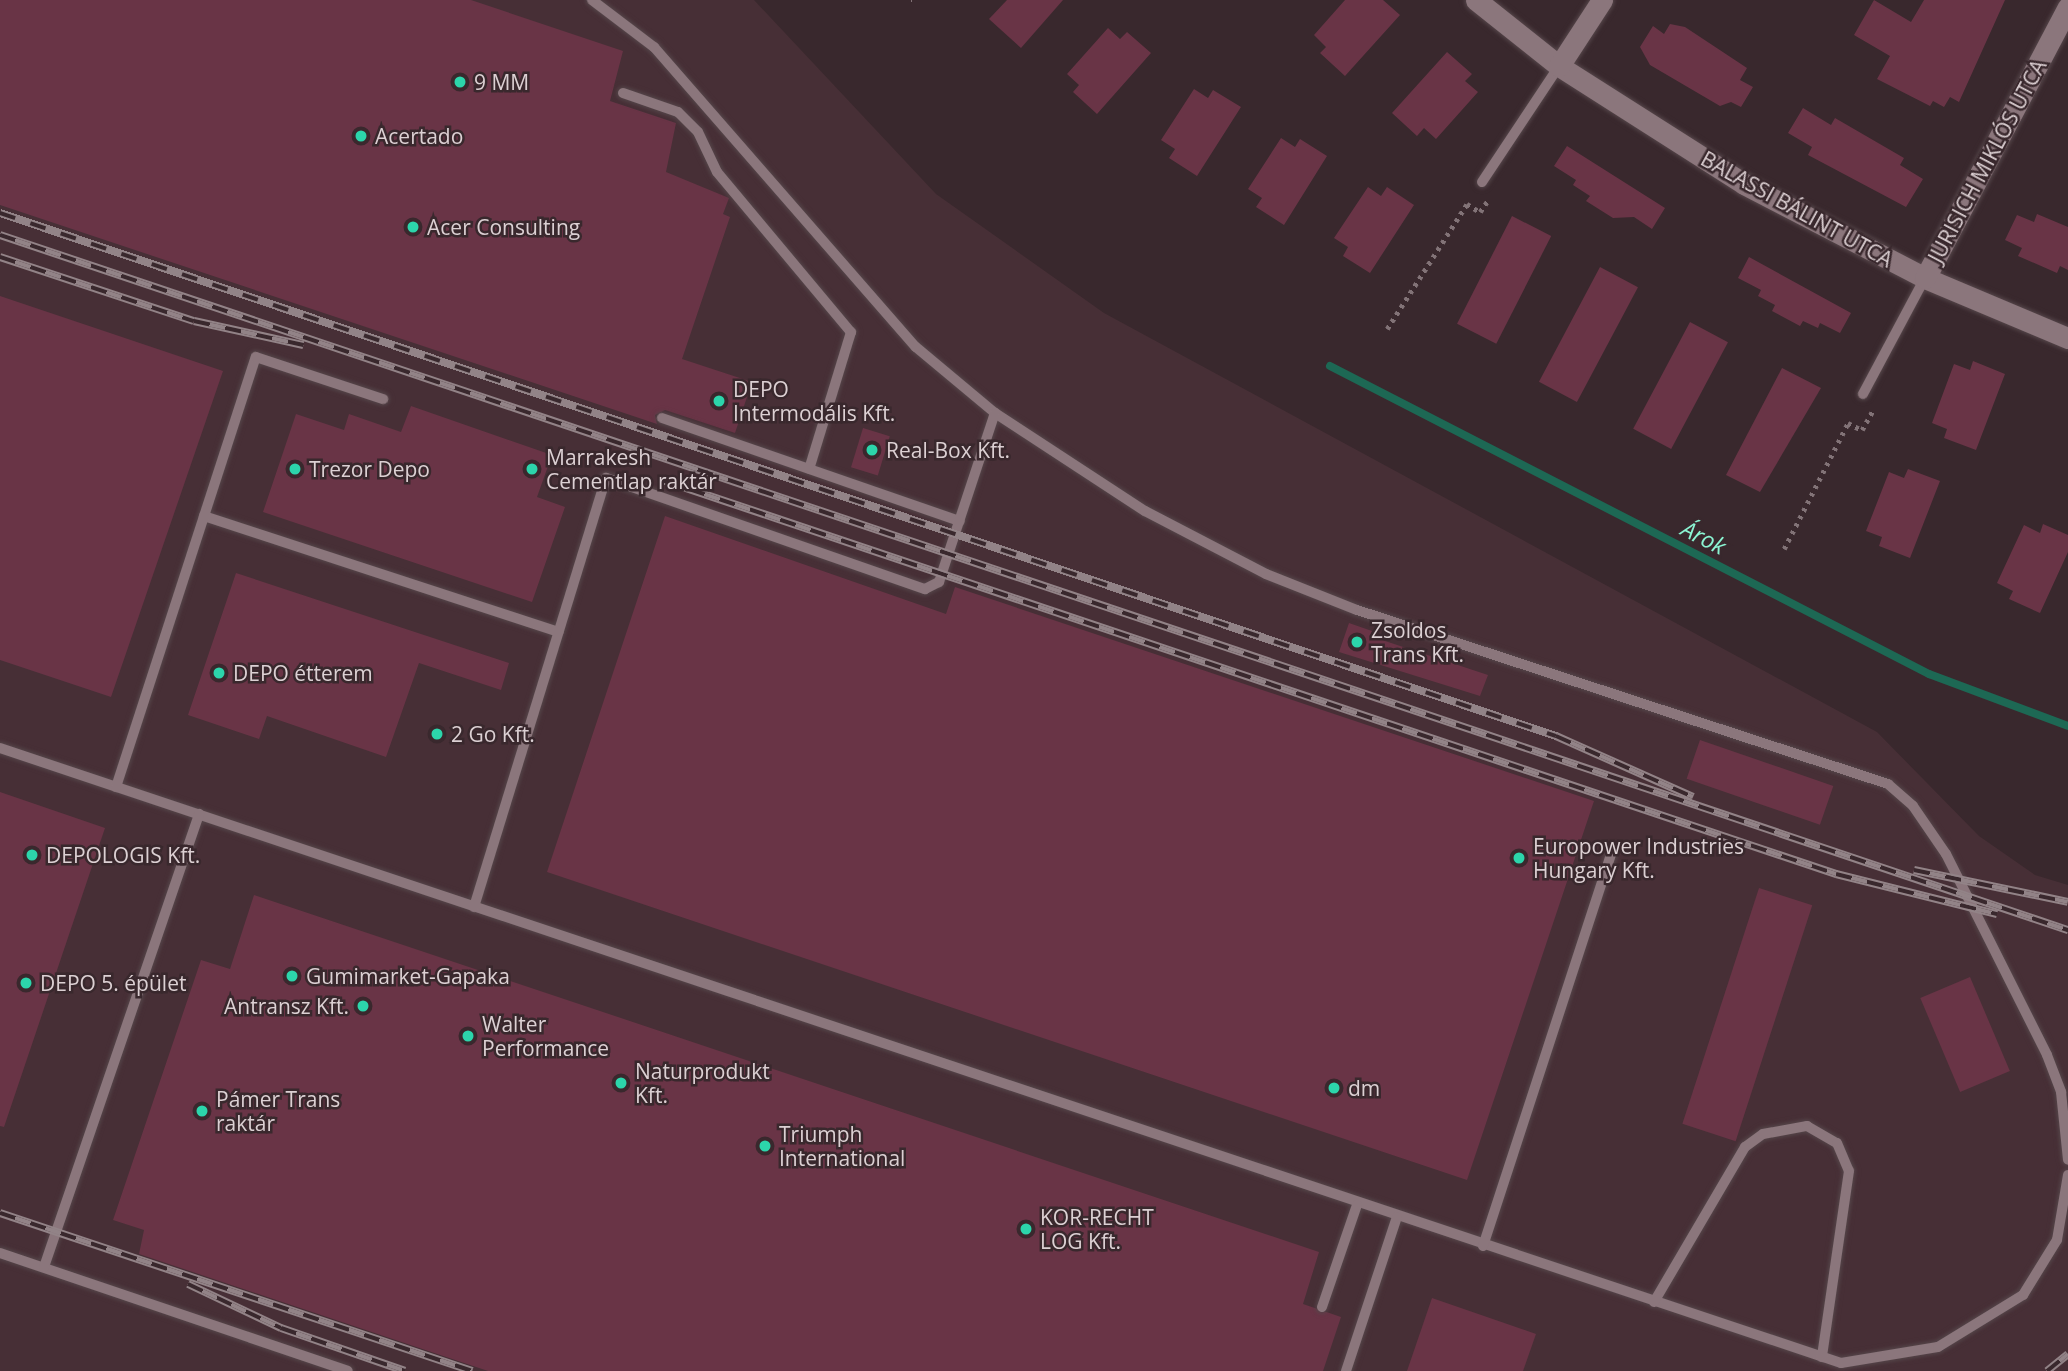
<!DOCTYPE html>
<meta charset="utf-8">
<style>
body{margin:0}
#map{position:relative;width:2068px;height:1371px;overflow:hidden;background:#39282d;font-family:"Open Sans",sans-serif}
div>[style]{position:absolute}
.built>*{inset:0;background:#472f36}
.stream>*{height:8px;margin:-4px;padding:0 4px;transform-origin:4px;border-radius:4px;background:#1d6854}
.building>*{inset:0;background:#693446;transform-origin:0 0}
.path>*{height:4.5px;margin-top:-2.25px;transform-origin:0;background:repeating-linear-gradient(90deg,#827377 0 3.5px,transparent 0 8.5px)}
.roads{filter:drop-shadow(0 0 2px #55464a) drop-shadow(0 0 2px #55464a)}
.service>*{height:10px;margin:-5px;padding:0 5px;transform-origin:5px;border-radius:5px;background:#8b767c}
.minor>*{height:21px;margin:-10.5px;padding:0 10.5px;transform-origin:10.5px;border-radius:10.5px;background:#8b767c}
.rail>*{height:8px;margin-top:-4px;transform-origin:0;background:repeating-linear-gradient(90deg,#39282d 0 16px,#928387 0 32px);box-sizing:border-box;border-block:2px solid #928387}
.dots>*{width:19px;height:19px;translate:-50% -50%;box-sizing:border-box;border:4px solid #39282d;border-radius:50%}
span{translate:-50% -50%;white-space:nowrap;text-align:center;line-height:1.15;-webkit-text-stroke:5px #39282d;paint-order:stroke}
.poi-label{font-size:21px;color:#dcd0d3}
.left{translate:0 -50%;text-align:left}
.right{translate:-100% -50%;text-align:right}
.street-label{font-size:21px;color:#dcd0d3}
.water-label{font-size:23px;color:#8bf5d3;font-style:italic}
</style>
<div id="map">
<div class="built">
<i style="clip-path:polygon(0 0,754px 0,936px 194px,1104px 313px,1877px 732px,1979px 836px,2035px 875px,2068px 885px,2068px 1371px,0 1371px)"></i>
</div>
<div class="stream">
<i style="left:1330px;top:366px;width:674px;rotate:27.21deg"></i>
<i style="left:1929px;top:674px;width:148px;rotate:20.5deg"></i>
</div>
<div class="building">
<i style="clip-path:polygon(0 0,471px 0,623px 51px,610px 101px,676px 123px,666px 172px,729px 198px,723px 214px,730px 217px,682px 359px,752px 382px,735px 433px,665px 410px,655px 415px,657px 424px,0 205px)"></i>
<i style="clip-path:polygon(1007px 0,1063px 0,1021px 48px,989px 19px)"></i>
<i style="clip-path:polygon(1345px 0,1383px 0,1400px 15px,1345px 76px,1320px 53px,1326px 47px,1314px 35px)"></i>
<i style="clip-path:polygon(1874px 0,1911px 22px,1924px 0,2005px 0,1959px 102px,1950px 97px,1944px 107px,1933px 101px,1930px 106px,1877px 79px,1890px 56px,1854px 35px)"></i>
<i style="clip-path:polygon(1670px 24px,1685px 27px,1747px 68px,1740px 80px,1753px 87px,1741px 107px,1731px 102px,1720px 106px,1650px 65px,1640px 47px,1653px 26px,1664px 34px)"></i>
<i style="clip-path:polygon(1108px 28px,1120px 39px,1127px 32px,1151px 53px,1097px 114px,1073px 92px,1079px 85px,1067px 74px)"></i>
<i style="clip-path:polygon(1447px 52px,1472px 74px,1465px 81px,1478px 92px,1436px 139px,1424px 128px,1417px 136px,1392px 113px)"></i>
<i style="clip-path:polygon(1194px 89px,1208px 98px,1213px 90px,1241px 107px,1197px 176px,1169px 158px,1175px 149px,1161px 140px)"></i>
<i style="clip-path:polygon(1803px 108px,1831px 125px,1835px 118px,1904px 158px,1900px 165px,1923px 179px,1906px 207px,1808px 155px,1812px 147px,1788px 133px)"></i>
<i style="clip-path:polygon(1281px 138px,1295px 147px,1300px 139px,1327px 156px,1284px 225px,1256px 207px,1262px 198px,1248px 189px)"></i>
<i style="clip-path:polygon(1567px 146px,1665px 208px,1652px 229px,1634px 217px,1613px 218px,1586px 201px,1590px 196px,1573px 185px,1576px 180px,1554px 166px)"></i>
<i style="clip-path:polygon(1368px 187px,1381px 196px,1387px 187px,1414px 205px,1370px 273px,1343px 256px,1348px 247px,1334px 238px)"></i>
<i style="clip-path:polygon(2037px 214px,2068px 227px,2068px 270px,2060px 266px,2057px 273px,2018px 256px,2022px 248px,2005px 240px,2017px 215px,2034px 222px)"></i>
<i style="left:1512px;top:216px;width:44px;height:121px;rotate:27deg"></i>
<i style="clip-path:polygon(1749px 257px,1851px 313px,1840px 333px,1820px 323px,1818px 328px,1803px 321px,1800px 326px,1772px 311px,1775px 305px,1758px 296px,1761px 290px,1738px 278px)"></i>
<i style="left:1600px;top:267px;width:43px;height:130px;rotate:28deg"></i>
<i style="clip-path:polygon(0 296px,223px 371px,111px 697px,0 660px)"></i>
<i style="left:1690px;top:322px;width:43px;height:121px;rotate:28deg"></i>
<i style="clip-path:polygon(1973px 361px,2005px 374px,1976px 450px,1944px 438px,1947px 429px,1932px 423px,1954px 364px,1970px 370px)"></i>
<i style="clip-path:polygon(1782px 368px,1821px 388px,1760px 492px,1726px 475px)"></i>
<i style="clip-path:polygon(411px 406px,552px 455px,537px 497px,565px 507px,532px 602px,263px 512px,296px 414px,344px 430px,349px 414px,401px 432px)"></i>
<i style="left:863px;top:428px;width:28px;height:41px;rotate:17deg"></i>
<i style="clip-path:polygon(1908px 469px,1940px 481px,1910px 558px,1879px 546px,1882px 537px,1866px 531px,1889px 472px,1904px 478px)"></i>
<i style="clip-path:polygon(665px 516px,946px 614px,955px 587px,1594px 801px,1467px 1180px,547px 872px)"></i>
<i style="clip-path:polygon(2043px 524px,2068px 535px,2068px 552px,2040px 613px,2009px 599px,2013px 591px,1997px 583px,2024px 525px,2040px 533px)"></i>
<i style="clip-path:polygon(236px 573px,509px 663px,501px 690px,419px 663px,386px 757px,267px 716px,259px 739px,188px 715px)"></i>
<i style="clip-path:polygon(1349px 623px,1372px 631px,1370px 636px,1488px 675px,1480px 696px,1339px 652px)"></i>
<i style="left:1700px;top:740px;width:141px;height:41px;rotate:19deg"></i>
<i style="clip-path:polygon(0 792px,105px 828px,4px 1127px,0 1126px)"></i>
<i style="left:1759px;top:888px;width:56px;height:248px;rotate:18deg"></i>
<i style="clip-path:polygon(254px 895px,1319px 1252px,1303px 1304px,1341px 1317px,1323px 1371px,488px 1371px,139px 1254px,144px 1230px,113px 1220px,201px 960px,230px 969px)"></i>
<i style="left:1970px;top:977px;width:102px;height:54px;rotate:67deg"></i>
<i style="clip-path:polygon(1432px 1298px,1536px 1334px,1523px 1371px,1407px 1371px)"></i>
</div>
<div class="path">
<i style="left:911px;top:0;width:1px"></i>
<i style="left:1387px;top:329px;width:148px;rotate:-57.4deg"></i>
<i style="left:1467px;top:204px;width:15px;rotate:32deg"></i>
<i style="left:1480px;top:212px;width:14px;rotate:-56deg"></i>
<i style="left:1784px;top:549px;width:141px;rotate:-63.1deg"></i>
<i style="left:1848px;top:423px;width:16px;rotate:27deg"></i>
<i style="left:1862px;top:430px;width:23px;rotate:-61deg"></i>
</div>
<div class="roads">
<div class="service">
<i style="left:592px;top:0;width:78px;rotate:37.2deg"></i>
<i style="left:654px;top:47px;width:398px;rotate:48.9deg"></i>
<i style="left:916px;top:347px;width:103px;rotate:39.9deg"></i>
<i style="left:995px;top:413px;width:179px;rotate:33.2deg"></i>
<i style="left:1145px;top:511px;width:136px;rotate:27.5deg"></i>
<i style="left:1266px;top:574px;width:98px;rotate:21.6deg"></i>
<i style="left:1357px;top:610px;width:559px;rotate:18.14deg"></i>
<i style="left:1888px;top:784px;width:33px;rotate:41deg"></i>
<i style="left:1913px;top:806px;width:58px;rotate:55.5deg"></i>
<i style="left:1946px;top:854px;width:225px;rotate:63.3deg"></i>
<i style="left:2047px;top:1055px;width:40px;rotate:69deg"></i>
<i style="left:2061px;top:1092px;width:68px;rotate:84.1deg"></i>
<i style="left:623px;top:93px;width:58px;rotate:19.1deg"></i>
<i style="left:678px;top:112px;width:28px;rotate:45deg"></i>
<i style="left:698px;top:132px;width:44px;rotate:64.6deg"></i>
<i style="left:717px;top:172px;width:209px;rotate:50.1deg"></i>
<i style="left:851px;top:332px;width:143px;rotate:107deg"></i>
<i style="left:1482px;top:182px;width:139px;rotate:-56.4deg"></i>
<i style="left:1863px;top:394px;width:132px;rotate:-61.9deg"></i>
<i style="left:662px;top:418px;width:315px;rotate:19.1deg"></i>
<i style="left:204px;top:516px;width:373px;rotate:18.1deg"></i>
<i style="left:0;top:748px;width:1941px;rotate:18.47deg"></i>
<i style="left:1841px;top:1363px;width:98px;rotate:-9.4deg"></i>
<i style="left:1938px;top:1347px;width:100px;rotate:-31.5deg"></i>
<i style="left:2023px;top:1295px;width:65px;rotate:-58.3deg"></i>
<i style="left:2057px;top:1240px;width:66px;rotate:-80.4deg"></i>
<i style="left:116px;top:787px;width:452px;rotate:-72deg"></i>
<i style="left:256px;top:357px;width:134px;rotate:18.3deg"></i>
<i style="left:474px;top:907px;width:449px;rotate:-72.9deg"></i>
<i style="left:606px;top:478px;width:338px;rotate:19.2deg"></i>
<i style="left:925px;top:589px;width:16px;rotate:-27deg"></i>
<i style="left:939px;top:582px;width:178px;rotate:-71.7deg"></i>
<i style="left:1483px;top:1246px;width:416px;rotate:-71.9deg"></i>
<i style="left:0;top:1253px;width:367px;rotate:18.7deg"></i>
<i style="left:44px;top:1267px;width:479px;rotate:-71.1deg"></i>
<i style="left:1654px;top:1302px;width:180px;rotate:-59.6deg"></i>
<i style="left:1745px;top:1147px;width:22px;rotate:-36deg"></i>
<i style="left:1763px;top:1134px;width:45px;rotate:-10.3deg"></i>
<i style="left:1807px;top:1126px;width:34px;rotate:30deg"></i>
<i style="left:1837px;top:1143px;width:30px;rotate:67deg"></i>
<i style="left:1849px;top:1171px;width:188px;rotate:98.3deg"></i>
<i style="left:1322px;top:1307px;width:108px;rotate:-71.1deg"></i>
<i style="left:1346px;top:1371px;width:162px;rotate:-71.7deg"></i>
</div>
<div class="minor">
<i style="left:1476px;top:0;width:106px;rotate:38.5deg"></i>
<i style="left:1559px;top:66px;width:219px;rotate:32.5deg"></i>
<i style="left:1744px;top:184px;width:204px;rotate:27.4deg"></i>
<i style="left:1925px;top:278px;width:155px;rotate:22.8deg"></i>
<i style="left:1559px;top:66px;width:79px;rotate:-56.9deg"></i>
<i style="left:1925px;top:278px;width:306px;rotate:-62.2deg"></i>
</div>
</div>
<div class="rail">
<i style="left:0;top:213px;width:1642px;rotate:18.58deg"></i>
<i style="left:1556px;top:736px;width:150px;rotate:24deg"></i>
<i style="left:0;top:235px;width:2182px;rotate:18.58deg"></i>
<i style="left:0;top:257px;width:204px;rotate:18.3deg"></i>
<i style="left:194px;top:321px;width:112px;rotate:12.4deg"></i>
<i style="left:659px;top:479px;width:1242px;rotate:18.55deg"></i>
<i style="left:1836px;top:874px;width:166px;rotate:14deg"></i>
<i style="left:1914px;top:870px;width:157px;rotate:11.7deg"></i>
<i style="left:0;top:1213px;width:498px;rotate:18.5deg"></i>
<i style="left:188px;top:1284px;width:103px;rotate:25.3deg"></i>
<i style="left:281px;top:1328px;width:131px;rotate:19.1deg"></i>
<i style="left:2047px;top:1371px;width:27px;rotate:-39deg"></i>
</div>
<div class="dots">
<i style="left:460px;top:82px;background:#2cd5ab"></i>
<i style="left:361px;top:136px;background:#2cd5ab"></i>
<i style="left:413px;top:227px;background:#2cd5ab"></i>
<i style="left:719px;top:401px;background:#2cd5ab"></i>
<i style="left:872px;top:450px;background:#2cd5ab"></i>
<i style="left:295px;top:469px;background:#2cd5ab"></i>
<i style="left:532px;top:469px;background:#2cd5ab"></i>
<i style="left:1357px;top:642px;background:#2cd5ab"></i>
<i style="left:219px;top:673px;background:#2cd5ab"></i>
<i style="left:437px;top:734px;background:#2cd5ab"></i>
<i style="left:32px;top:855px;background:#2cd5ab"></i>
<i style="left:1519px;top:858px;background:#2cd5ab"></i>
<i style="left:292px;top:976px;background:#2cd5ab"></i>
<i style="left:26px;top:983px;background:#2cd5ab"></i>
<i style="left:363px;top:1006px;background:#2cd5ab"></i>
<i style="left:468px;top:1036px;background:#2cd5ab"></i>
<i style="left:621px;top:1083px;background:#2cd5ab"></i>
<i style="left:1334px;top:1088px;background:#2cd5ab"></i>
<i style="left:202px;top:1111px;background:#2cd5ab"></i>
<i style="left:765px;top:1146px;background:#2cd5ab"></i>
<i style="left:1026px;top:1229px;background:#2cd5ab"></i>
</div>
<div class="poi-label">
<span class="left" style="left:474px;top:82px">9 MM</span>
<span class="left" style="left:375px;top:136px">Acertado</span>
<span class="left" style="left:427px;top:227px">Acer Consulting</span>
<span class="left" style="left:733px;top:401px">DEPO<br>Intermodális Kft.</span>
<span class="left" style="left:886px;top:450px">Real-Box Kft.</span>
<span class="left" style="left:546px;top:469px">Marrakesh<br>Cementlap raktár</span>
<span class="left" style="left:309px;top:469px">Trezor Depo</span>
<span class="left" style="left:1371px;top:642px">Zsoldos<br>Trans Kft.</span>
<span class="left" style="left:233px;top:673px">DEPO étterem</span>
<span class="left" style="left:451px;top:734px">2 Go Kft.</span>
<span class="left" style="left:1533px;top:858px">Europower Industries<br>Hungary Kft.</span>
<span class="left" style="left:46px;top:855px">DEPOLOGIS Kft.</span>
<span class="left" style="left:306px;top:976px">Gumimarket-Gapaka</span>
<span class="left" style="left:40px;top:983px">DEPO 5. épület</span>
<span class="right" style="left:349px;top:1006px">Antransz Kft.</span>
<span class="left" style="left:482px;top:1036px">Walter<br>Performance</span>
<span class="left" style="left:635px;top:1083px">Naturprodukt<br>Kft.</span>
<span class="left" style="left:1348px;top:1088px">dm</span>
<span class="left" style="left:216px;top:1111px">Pámer Trans<br>raktár</span>
<span class="left" style="left:779px;top:1146px">Triumph<br>International</span>
<span class="left" style="left:1040px;top:1229px">KOR-RECHT<br>LOG Kft.</span>
</div>
<div class="street-label">
<span style="left:1987px;top:161px;rotate:-62deg">JURISICH MIKLÓS UTCA</span>
<span style="left:1797px;top:209px;rotate:29deg">BALASSI BÁLINT UTCA</span>
</div>
<div class="water-label">
<span style="left:1704px;top:537px;rotate:27deg">Árok</span>
</div>
</div>
